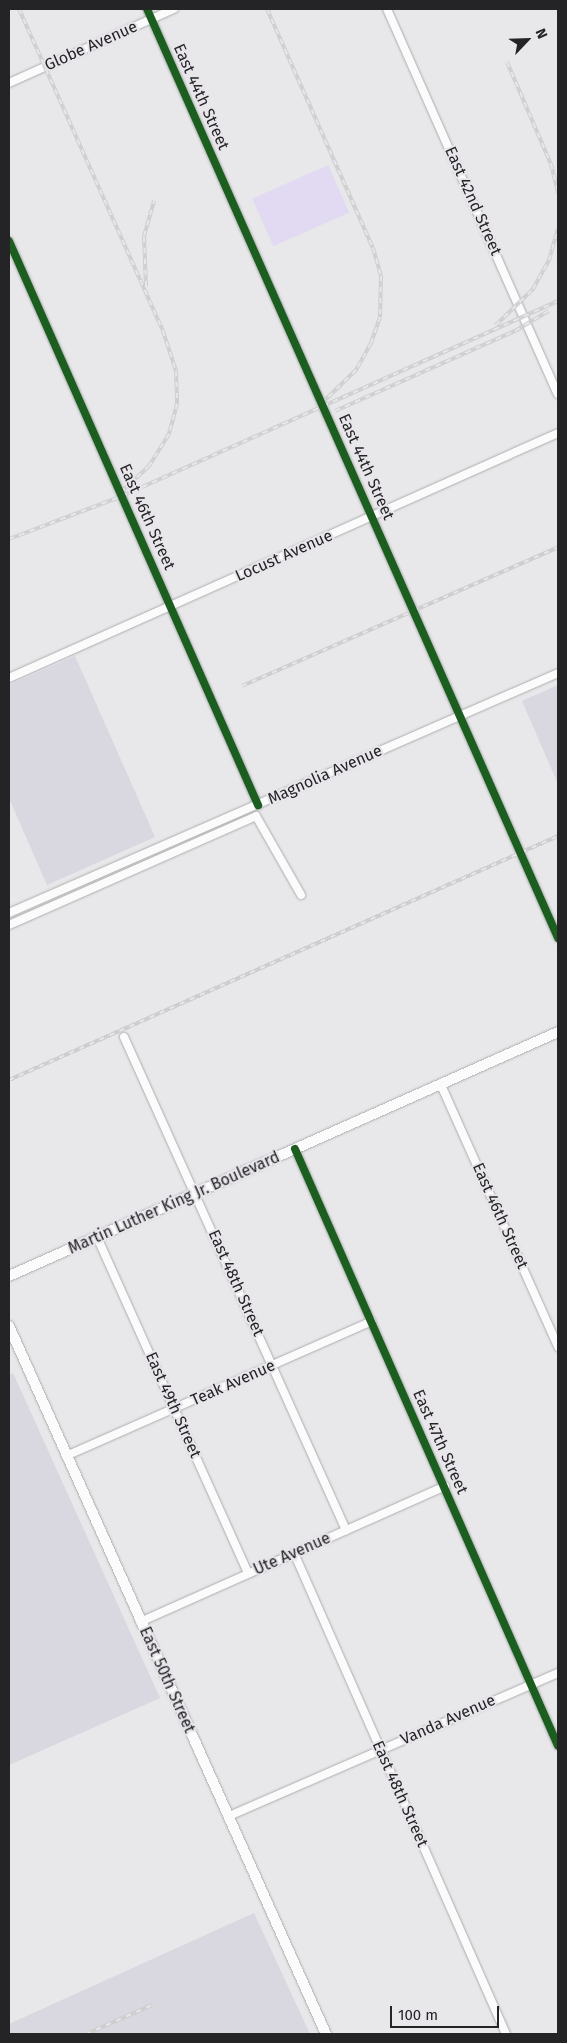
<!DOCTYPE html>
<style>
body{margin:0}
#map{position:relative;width:567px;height:2043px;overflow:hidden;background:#e8e7ea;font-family:"Fira Sans",sans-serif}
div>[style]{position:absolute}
.built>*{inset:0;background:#d9d7df}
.green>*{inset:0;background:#e2d9f2;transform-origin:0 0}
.roads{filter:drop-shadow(0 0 1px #adacae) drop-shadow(0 0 1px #adacae)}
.minor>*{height:8px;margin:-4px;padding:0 4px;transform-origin:4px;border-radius:4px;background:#fcfbfc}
.secondary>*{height:10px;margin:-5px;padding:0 5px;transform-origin:5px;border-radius:5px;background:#fcfbfc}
.rail>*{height:4px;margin-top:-2px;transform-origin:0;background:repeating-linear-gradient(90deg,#e8e6eb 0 5.5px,#cececf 0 11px);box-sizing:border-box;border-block:1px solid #cececf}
.cycleway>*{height:8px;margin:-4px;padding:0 4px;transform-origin:4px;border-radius:4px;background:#1b5e20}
span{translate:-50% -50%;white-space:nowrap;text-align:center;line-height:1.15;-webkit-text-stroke:4px #e8e6eb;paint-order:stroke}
.street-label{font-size:16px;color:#242325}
.frame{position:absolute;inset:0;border:10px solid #242325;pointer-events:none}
.north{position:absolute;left:502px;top:15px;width:50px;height:50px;-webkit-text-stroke:4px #e8e6eb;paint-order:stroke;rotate:66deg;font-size:14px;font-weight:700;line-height:20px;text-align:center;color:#242325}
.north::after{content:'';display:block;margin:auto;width:18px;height:22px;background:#242325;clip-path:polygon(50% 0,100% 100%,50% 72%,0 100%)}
.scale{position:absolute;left:390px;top:2006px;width:109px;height:22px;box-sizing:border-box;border:2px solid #242325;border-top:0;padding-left:6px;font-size:15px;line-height:18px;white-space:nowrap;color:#242325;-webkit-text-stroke:4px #e8e6eb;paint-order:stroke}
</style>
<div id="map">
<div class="built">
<i style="clip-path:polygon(75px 656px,155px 837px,47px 885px,9px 798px,9px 685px)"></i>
<i style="clip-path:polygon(558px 685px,558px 784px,522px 701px)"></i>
<i style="clip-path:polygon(13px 1373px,160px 1698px,9px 1765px,9px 1375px)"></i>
<i style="clip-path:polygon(254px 1913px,310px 2034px,9px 2034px,9px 2024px)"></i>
</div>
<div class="green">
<i style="left:328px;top:165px;width:52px;height:83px;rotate:66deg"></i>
</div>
<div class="roads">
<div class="minor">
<i style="left:147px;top:9px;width:1016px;rotate:66.13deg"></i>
<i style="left:387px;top:9px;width:421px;rotate:66.1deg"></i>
<i style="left:9px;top:83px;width:181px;rotate:-24.2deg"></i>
<i style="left:9px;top:241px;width:617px;rotate:66.18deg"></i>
<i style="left:9px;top:678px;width:601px;rotate:-24.05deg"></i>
<i style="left:9px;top:913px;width:599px;rotate:-23.61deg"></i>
<i style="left:9px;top:925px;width:270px;rotate:-23.8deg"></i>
<i style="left:256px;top:816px;width:91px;rotate:60.3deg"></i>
<i style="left:124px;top:1037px;width:541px;rotate:65.76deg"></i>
<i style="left:441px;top:1085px;width:287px;rotate:65.9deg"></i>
<i style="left:295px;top:1149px;width:652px;rotate:66.22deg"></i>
<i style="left:97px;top:1237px;width:368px;rotate:65.8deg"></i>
<i style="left:66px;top:1456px;width:334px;rotate:-23.8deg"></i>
<i style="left:294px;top:1553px;width:526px;rotate:66.21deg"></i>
<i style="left:140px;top:1622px;width:334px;rotate:-24deg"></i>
<i style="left:229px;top:1816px;width:359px;rotate:-23.5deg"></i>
</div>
<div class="secondary">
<i style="left:9px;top:1276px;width:601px;rotate:-23.96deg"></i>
<i style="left:9px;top:1326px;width:776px;rotate:65.88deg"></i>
</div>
</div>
<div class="rail">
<i style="left:19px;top:9px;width:353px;rotate:65.9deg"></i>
<i style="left:163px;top:331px;width:42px;rotate:72deg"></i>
<i style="left:176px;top:371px;width:33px;rotate:88deg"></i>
<i style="left:177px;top:404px;width:31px;rotate:105deg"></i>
<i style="left:169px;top:434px;width:38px;rotate:122deg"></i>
<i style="left:149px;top:466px;width:35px;rotate:137deg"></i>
<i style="left:267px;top:9px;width:261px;rotate:66.1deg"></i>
<i style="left:373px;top:248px;width:29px;rotate:74deg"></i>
<i style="left:381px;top:276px;width:41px;rotate:91.4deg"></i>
<i style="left:380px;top:317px;width:28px;rotate:109deg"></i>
<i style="left:371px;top:343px;width:31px;rotate:119deg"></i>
<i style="left:356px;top:370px;width:46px;rotate:135.9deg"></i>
<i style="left:507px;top:62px;width:111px;rotate:66.7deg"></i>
<i style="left:551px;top:164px;width:30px;rotate:76deg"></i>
<i style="left:146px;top:286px;width:50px;rotate:-92.3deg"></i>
<i style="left:144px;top:236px;width:37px;rotate:-74deg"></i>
<i style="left:496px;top:325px;width:52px;rotate:-44.2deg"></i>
<i style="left:533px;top:289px;width:33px;rotate:-61deg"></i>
<i style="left:549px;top:260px;width:32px;rotate:-74deg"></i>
<i style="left:335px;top:411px;width:197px;rotate:-24deg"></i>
<i style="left:515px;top:331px;width:39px;rotate:-31deg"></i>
<i style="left:9px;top:539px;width:121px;rotate:-20.8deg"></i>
<i style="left:122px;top:496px;width:478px;rotate:-24.1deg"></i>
<i style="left:242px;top:686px;width:345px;rotate:-23.7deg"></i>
<i style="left:9px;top:1080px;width:601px;rotate:-23.96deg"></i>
<i style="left:86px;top:2034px;width:72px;rotate:-23.7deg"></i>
</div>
<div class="cycleway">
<i style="left:147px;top:9px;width:1016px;rotate:66.13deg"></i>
<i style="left:9px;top:241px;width:617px;rotate:66.18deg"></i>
<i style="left:295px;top:1149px;width:652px;rotate:66.22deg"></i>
</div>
<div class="street-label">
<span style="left:91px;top:46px;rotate:-24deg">Globe Avenue</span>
<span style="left:201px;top:97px;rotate:66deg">East 44th Street</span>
<span style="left:473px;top:201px;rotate:66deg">East 42nd Street</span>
<span style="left:366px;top:467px;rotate:66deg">East 44th Street</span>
<span style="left:147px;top:517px;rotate:66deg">East 46th Street</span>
<span style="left:284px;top:556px;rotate:-24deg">Locust Avenue</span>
<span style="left:325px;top:775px;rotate:-24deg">Magnolia Avenue</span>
<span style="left:174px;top:1203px;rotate:-24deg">Martin Luther King Jr. Boulevard</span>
<span style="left:500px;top:1216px;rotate:66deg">East 46th Street</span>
<span style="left:236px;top:1283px;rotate:66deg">East 48th Street</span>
<span style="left:233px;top:1383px;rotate:-24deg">Teak Avenue</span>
<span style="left:173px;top:1405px;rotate:66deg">East 49th Street</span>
<span style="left:440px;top:1442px;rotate:66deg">East 47th Street</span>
<span style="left:292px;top:1554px;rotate:-24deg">Ute Avenue</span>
<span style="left:167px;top:1680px;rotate:66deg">East 50th Street</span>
<span style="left:448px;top:1720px;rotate:-24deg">Vanda Avenue</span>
<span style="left:400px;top:1794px;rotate:66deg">East 48th Street</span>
</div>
<div class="frame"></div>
<div class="north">N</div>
<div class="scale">100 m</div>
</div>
